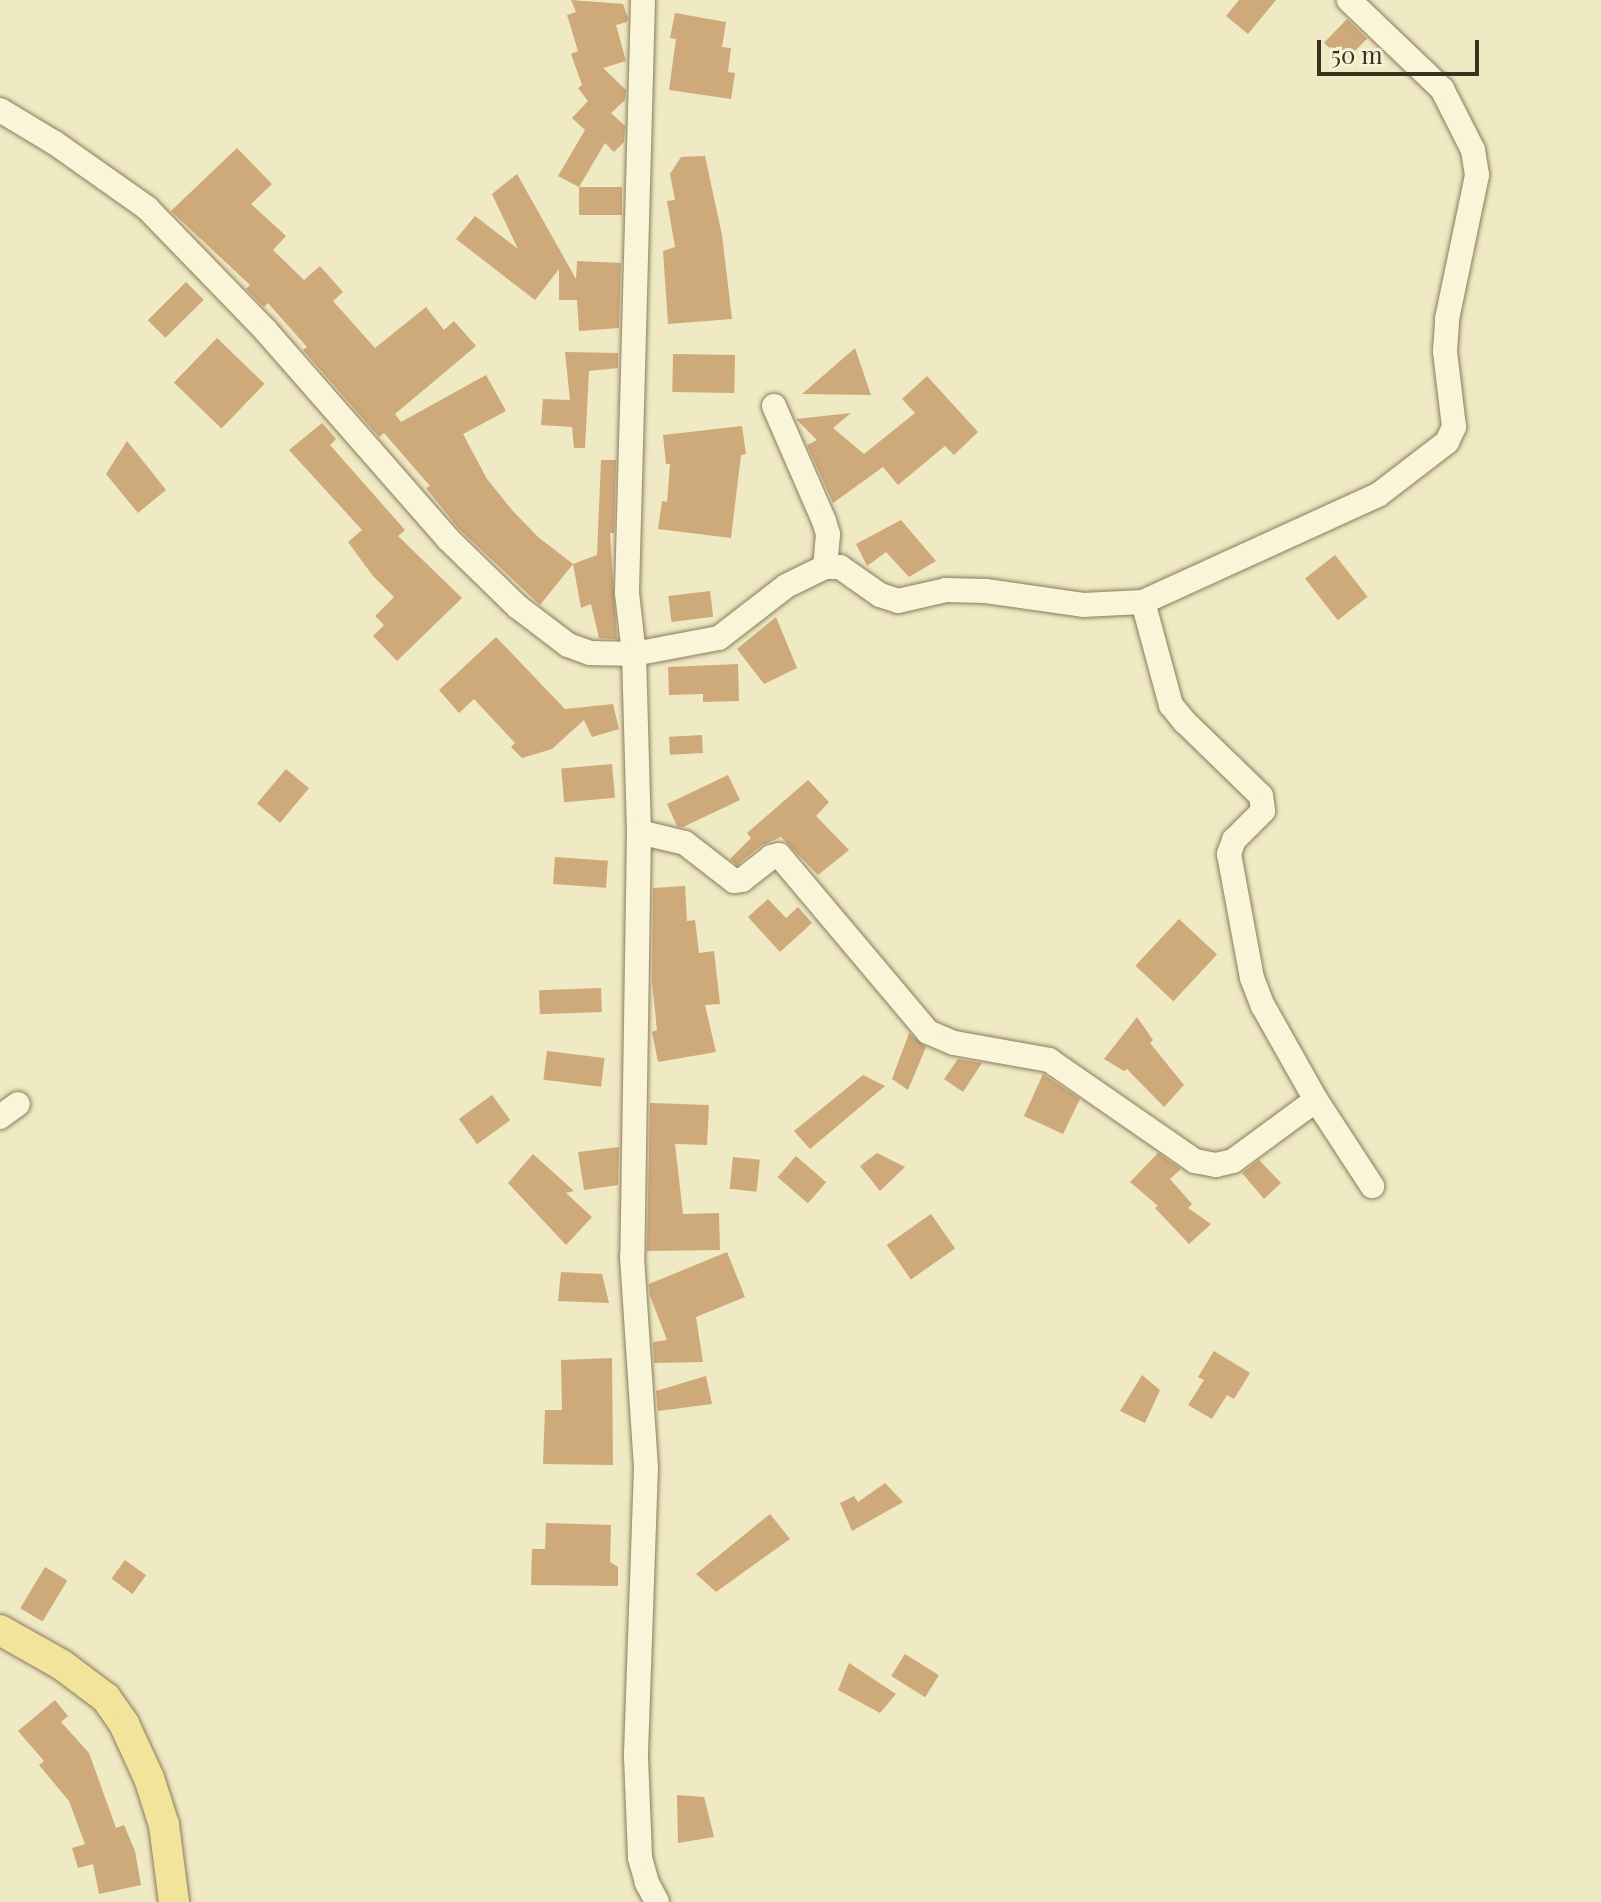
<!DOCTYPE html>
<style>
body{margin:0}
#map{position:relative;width:1601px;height:1902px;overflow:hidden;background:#efe9c4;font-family:"Playfair Display",serif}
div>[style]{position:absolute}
.building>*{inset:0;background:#cea97a;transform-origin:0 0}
.roads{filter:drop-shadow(0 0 2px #8b7b5a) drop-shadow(0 0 2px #8b7b5a)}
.minor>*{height:24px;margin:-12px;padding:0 12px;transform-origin:12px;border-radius:12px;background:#faf4d8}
.major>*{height:30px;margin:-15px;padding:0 15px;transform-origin:15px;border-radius:15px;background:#f3e49c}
span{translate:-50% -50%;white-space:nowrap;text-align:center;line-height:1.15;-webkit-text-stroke:7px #f6f1d4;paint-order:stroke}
.scale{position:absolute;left:1317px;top:40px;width:162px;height:36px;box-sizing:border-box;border:4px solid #3a301e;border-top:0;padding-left:10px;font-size:24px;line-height:28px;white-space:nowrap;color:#3a301e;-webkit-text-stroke:6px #f6f1d4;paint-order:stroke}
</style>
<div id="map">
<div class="building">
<i style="clip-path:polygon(571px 0,623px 4px,628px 18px,627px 22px,616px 25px,626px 61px,603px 68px,626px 90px,625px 100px,611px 113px,625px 126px,624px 142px,614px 152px,605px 143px,579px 187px,558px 176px,585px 130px,572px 118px,588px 101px,578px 88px,582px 85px,571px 54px,578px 51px,567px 15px,576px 12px)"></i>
<i style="clip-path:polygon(1239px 0,1276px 0,1248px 34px,1226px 16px)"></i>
<i style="clip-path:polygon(675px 13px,726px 22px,722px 47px,731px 48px,728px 72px,735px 73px,731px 99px,669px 90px,676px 39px,670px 38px)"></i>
<i style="left:1347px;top:19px;width:28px;height:33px;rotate:44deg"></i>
<i style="clip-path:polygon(237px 148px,272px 184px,251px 204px,286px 236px,273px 250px,304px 280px,320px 266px,343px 292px,333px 301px,375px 348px,426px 307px,444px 330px,454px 321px,476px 346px,395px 414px,401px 422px,486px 375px,506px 411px,463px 434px,487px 479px,512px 510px,538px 537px,573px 564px,540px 605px,459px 529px,426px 488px,430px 486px,384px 433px,379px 437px,303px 350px,307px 347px,268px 303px,264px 307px,246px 289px,250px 285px,171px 211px)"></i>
<i style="clip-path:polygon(705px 156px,722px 235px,732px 319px,668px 324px,663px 251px,675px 247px,667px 201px,675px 200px,670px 174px,681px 157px)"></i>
<i style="clip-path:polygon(517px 174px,576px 279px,577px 261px,621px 263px,619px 328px,579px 331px,577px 300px,559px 300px,559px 269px,535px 300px,456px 239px,475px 216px,518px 249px,492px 194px)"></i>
<i style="left:579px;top:187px;width:43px;height:28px"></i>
<i style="left:186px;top:282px;width:25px;height:54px;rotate:45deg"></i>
<i style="left:217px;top:338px;width:66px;height:62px;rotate:44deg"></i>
<i style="clip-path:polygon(855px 348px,871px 395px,802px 394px)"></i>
<i style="clip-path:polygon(565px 352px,618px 353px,618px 368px,589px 371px,585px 448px,574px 448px,572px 427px,541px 425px,543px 399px,570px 400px)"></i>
<i style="left:673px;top:354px;width:62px;height:38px;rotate:1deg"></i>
<i style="clip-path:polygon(927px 376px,978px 432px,954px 455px,945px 446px,898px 485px,883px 467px,833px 503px,807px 445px,817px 440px,796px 419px,851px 413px,833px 428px,864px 454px,915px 413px,902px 399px)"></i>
<i style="clip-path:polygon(322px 423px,336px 439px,330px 445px,405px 530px,398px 536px,462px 598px,397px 661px,373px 636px,384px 625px,375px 616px,394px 597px,373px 576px,348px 542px,362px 530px,289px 450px)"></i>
<i style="clip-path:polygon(742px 426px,746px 454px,741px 455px,731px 538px,658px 529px,662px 501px,667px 502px,670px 464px,666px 464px,663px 435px)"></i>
<i style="clip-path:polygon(127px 441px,166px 490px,138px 513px,106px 474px)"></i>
<i style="clip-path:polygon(601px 460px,616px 460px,614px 533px,610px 533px,617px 639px,599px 638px,591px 604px,581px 608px,573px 564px,597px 555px)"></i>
<i style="clip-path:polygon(901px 520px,936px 561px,909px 577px,886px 552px,867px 566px,856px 544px)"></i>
<i style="left:1335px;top:555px;width:53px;height:38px;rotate:52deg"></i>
<i style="left:710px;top:591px;width:26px;height:42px;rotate:83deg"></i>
<i style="clip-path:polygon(776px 617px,797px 668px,764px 684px,737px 649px)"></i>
<i style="clip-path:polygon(496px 637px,565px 709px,613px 704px,619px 729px,592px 737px,584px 720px,552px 749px,522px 758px,511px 747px,515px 743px,474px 699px,459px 713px,439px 690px)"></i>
<i style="clip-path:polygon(738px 664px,739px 701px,703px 702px,703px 694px,669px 695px,668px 667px)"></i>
<i style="left:702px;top:735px;width:18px;height:33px;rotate:87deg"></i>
<i style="left:612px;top:764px;width:34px;height:51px;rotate:85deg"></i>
<i style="left:286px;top:769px;width:30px;height:45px;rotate:40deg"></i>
<i style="clip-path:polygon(728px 775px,740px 800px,683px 827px,677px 826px,667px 804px)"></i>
<i style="clip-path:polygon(808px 780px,829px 802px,816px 816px,849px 850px,818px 875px,781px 837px,762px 845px,737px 865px,730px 859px,751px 838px,747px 833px)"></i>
<i style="left:555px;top:857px;width:53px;height:27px;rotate:4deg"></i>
<i style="clip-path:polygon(685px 886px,687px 921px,695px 920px,699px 953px,714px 951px,720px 1004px,705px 1005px,716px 1052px,658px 1062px,652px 1032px,657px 1030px,652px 982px,653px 888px)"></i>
<i style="clip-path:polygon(768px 899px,786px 918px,798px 907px,812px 923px,780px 952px,748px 917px)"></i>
<i style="left:1179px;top:919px;width:52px;height:64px;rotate:43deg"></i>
<i style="left:601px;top:988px;width:24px;height:62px;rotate:88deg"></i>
<i style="clip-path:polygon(1137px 1017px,1153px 1040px,1150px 1043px,1184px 1085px,1164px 1107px,1127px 1069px,1124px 1071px,1104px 1059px)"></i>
<i style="clip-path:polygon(909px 1033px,926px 1047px,908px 1090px,892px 1079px)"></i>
<i style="left:547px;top:1051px;width:58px;height:29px;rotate:7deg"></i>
<i style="clip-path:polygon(958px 1059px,982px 1063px,963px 1092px,944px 1079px)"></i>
<i style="clip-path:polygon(1043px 1074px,1080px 1099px,1063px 1134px,1024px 1116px)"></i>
<i style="clip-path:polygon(863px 1075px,885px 1086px,810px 1149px,794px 1131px)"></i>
<i style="left:492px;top:1095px;width:31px;height:41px;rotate:54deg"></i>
<i style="clip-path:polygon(650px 1103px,709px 1105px,707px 1145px,675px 1144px,683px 1214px,719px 1213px,720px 1250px,647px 1251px)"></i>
<i style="clip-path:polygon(619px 1147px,618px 1185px,584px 1190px,578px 1152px)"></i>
<i style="clip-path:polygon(877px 1153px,905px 1167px,880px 1191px,860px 1166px)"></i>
<i style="clip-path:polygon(1158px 1153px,1181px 1169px,1170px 1179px,1192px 1204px,1188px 1208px,1211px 1224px,1189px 1244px,1155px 1208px,1158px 1206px,1130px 1182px)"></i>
<i style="clip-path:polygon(533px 1154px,574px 1191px,566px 1193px,592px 1217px,566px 1245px,508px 1183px)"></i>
<i style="left:796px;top:1156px;width:40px;height:28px;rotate:41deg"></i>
<i style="left:733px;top:1157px;width:27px;height:32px;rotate:6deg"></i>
<i style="clip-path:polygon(1259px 1160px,1281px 1183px,1264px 1199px,1242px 1173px)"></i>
<i style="left:931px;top:1214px;width:42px;height:54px;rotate:55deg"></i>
<i style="clip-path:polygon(727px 1252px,745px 1297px,696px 1317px,703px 1362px,654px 1363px,653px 1342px,667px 1340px,650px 1296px,649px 1284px)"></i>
<i style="clip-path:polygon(561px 1272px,602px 1274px,609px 1303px,558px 1301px)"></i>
<i style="clip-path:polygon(1214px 1351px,1250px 1373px,1234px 1399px,1227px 1395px,1212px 1419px,1188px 1405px,1204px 1380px,1198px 1377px)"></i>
<i style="clip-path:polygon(612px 1358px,613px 1465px,543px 1464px,545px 1410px,562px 1410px,561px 1360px)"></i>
<i style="clip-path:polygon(1142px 1375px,1160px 1390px,1145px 1423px,1120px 1411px)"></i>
<i style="clip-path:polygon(706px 1376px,712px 1404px,658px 1411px,656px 1391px)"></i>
<i style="clip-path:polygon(885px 1483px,903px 1502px,852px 1531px,840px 1503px,854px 1496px,858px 1502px)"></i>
<i style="clip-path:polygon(770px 1514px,790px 1539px,716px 1592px,696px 1574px)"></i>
<i style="clip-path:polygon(546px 1523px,611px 1525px,610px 1562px,618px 1567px,618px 1586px,531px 1585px,532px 1549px,545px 1549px)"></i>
<i style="left:125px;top:1560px;width:26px;height:23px;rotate:36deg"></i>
<i style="left:45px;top:1567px;width:26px;height:48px;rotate:31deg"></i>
<i style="left:905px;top:1654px;width:40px;height:26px;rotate:32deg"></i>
<i style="clip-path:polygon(849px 1663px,896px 1694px,880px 1713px,838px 1690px)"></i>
<i style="clip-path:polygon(55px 1700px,68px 1716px,61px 1722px,89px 1753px,116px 1828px,124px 1825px,135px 1851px,141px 1885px,99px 1894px,93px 1864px,78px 1868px,72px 1848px,85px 1844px,69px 1801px,39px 1765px,44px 1761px,18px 1731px)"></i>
<i style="clip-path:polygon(677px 1795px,704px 1797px,714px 1837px,678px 1843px)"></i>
</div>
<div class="roads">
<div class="minor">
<i style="left:643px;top:0;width:593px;rotate:91.55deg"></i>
<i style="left:627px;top:593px;width:61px;rotate:83.5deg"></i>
<i style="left:634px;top:654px;width:178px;rotate:88.4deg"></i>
<i style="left:639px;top:832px;width:425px;rotate:90.9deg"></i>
<i style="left:632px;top:1257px;width:210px;rotate:86.2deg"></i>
<i style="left:646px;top:1467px;width:290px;rotate:92deg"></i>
<i style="left:636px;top:1757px;width:101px;rotate:87.7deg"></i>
<i style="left:640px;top:1858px;width:26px;rotate:74deg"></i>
<i style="left:647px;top:1883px;width:21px;rotate:62deg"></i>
<i style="left:0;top:110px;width:64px;rotate:31deg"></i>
<i style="left:55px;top:143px;width:113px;rotate:35.2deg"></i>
<i style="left:147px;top:208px;width:171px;rotate:45.9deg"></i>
<i style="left:266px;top:331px;width:276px;rotate:48.8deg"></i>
<i style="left:448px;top:539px;width:98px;rotate:44.2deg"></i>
<i style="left:518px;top:607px;width:63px;rotate:37.2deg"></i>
<i style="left:568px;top:645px;width:23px;rotate:20deg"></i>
<i style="left:590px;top:653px;width:44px;rotate:1.3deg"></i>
<i style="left:634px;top:654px;width:86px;rotate:-10.7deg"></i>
<i style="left:719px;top:638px;width:85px;rotate:-37.8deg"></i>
<i style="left:786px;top:586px;width:43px;rotate:-26deg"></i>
<i style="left:825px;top:567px;width:15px"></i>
<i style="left:840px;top:567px;width:49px;rotate:35deg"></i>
<i style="left:880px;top:595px;width:19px;rotate:18deg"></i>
<i style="left:898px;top:601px;width:49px;rotate:-12.9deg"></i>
<i style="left:946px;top:590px;width:40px;rotate:1.4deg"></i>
<i style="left:986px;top:591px;width:98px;rotate:8.2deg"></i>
<i style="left:1083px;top:605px;width:60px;rotate:-2.9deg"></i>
<i style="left:1143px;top:602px;width:258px;rotate:-24.5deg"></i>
<i style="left:1378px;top:495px;width:87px;rotate:-37.5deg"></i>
<i style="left:1447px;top:442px;width:17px;rotate:-65deg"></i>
<i style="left:1454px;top:427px;width:77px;rotate:-96.8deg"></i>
<i style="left:1445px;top:351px;width:32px;rotate:-86deg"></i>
<i style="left:1447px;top:319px;width:147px;rotate:-78.2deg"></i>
<i style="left:1477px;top:175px;width:25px;rotate:-99deg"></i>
<i style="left:1473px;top:150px;width:68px;rotate:-116.9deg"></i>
<i style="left:1442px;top:89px;width:129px;rotate:-136.3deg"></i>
<i style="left:774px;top:406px;width:125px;rotate:66.5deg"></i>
<i style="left:824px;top:521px;width:14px;rotate:73deg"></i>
<i style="left:828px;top:534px;width:33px;rotate:95deg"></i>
<i style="left:1143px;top:602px;width:107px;rotate:74.8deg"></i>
<i style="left:1171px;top:705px;width:22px;rotate:51deg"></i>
<i style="left:1185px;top:722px;width:106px;rotate:44.2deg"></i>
<i style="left:1261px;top:796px;width:15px;rotate:82deg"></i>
<i style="left:1263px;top:811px;width:41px;rotate:135deg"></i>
<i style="left:1234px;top:840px;width:15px;rotate:110deg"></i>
<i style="left:1229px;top:854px;width:126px;rotate:79.5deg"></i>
<i style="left:1252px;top:978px;width:30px;rotate:69deg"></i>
<i style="left:1263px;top:1006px;width:108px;rotate:60.6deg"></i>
<i style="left:1316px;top:1100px;width:103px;rotate:56.9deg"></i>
<i style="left:639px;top:832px;width:47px;rotate:13.4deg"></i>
<i style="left:685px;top:843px;width:62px;rotate:37.8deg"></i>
<i style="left:734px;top:881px;width:8px;rotate:-7deg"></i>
<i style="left:742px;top:880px;width:37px;rotate:-38deg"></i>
<i style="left:771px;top:857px;width:8px;rotate:-14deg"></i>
<i style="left:779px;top:855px;width:231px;rotate:49.9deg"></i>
<i style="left:928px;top:1032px;width:28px;rotate:23deg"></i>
<i style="left:954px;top:1043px;width:97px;rotate:10.1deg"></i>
<i style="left:1049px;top:1060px;width:178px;rotate:34.7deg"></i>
<i style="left:1195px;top:1161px;width:21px;rotate:11deg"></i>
<i style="left:1216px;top:1165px;width:17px;rotate:-13deg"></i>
<i style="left:1233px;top:1161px;width:103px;rotate:-36.3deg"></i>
<i style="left:0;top:1117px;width:22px;rotate:-36deg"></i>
</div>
<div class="major">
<i style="left:0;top:1630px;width:71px;rotate:29.4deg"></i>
<i style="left:62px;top:1665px;width:55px;rotate:36.9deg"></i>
<i style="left:106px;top:1698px;width:32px;rotate:55deg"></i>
<i style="left:124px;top:1724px;width:60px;rotate:65.2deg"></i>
<i style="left:149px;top:1778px;width:49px;rotate:72.3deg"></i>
<i style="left:164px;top:1825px;width:78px;rotate:82.6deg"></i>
</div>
</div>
<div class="scale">50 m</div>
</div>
